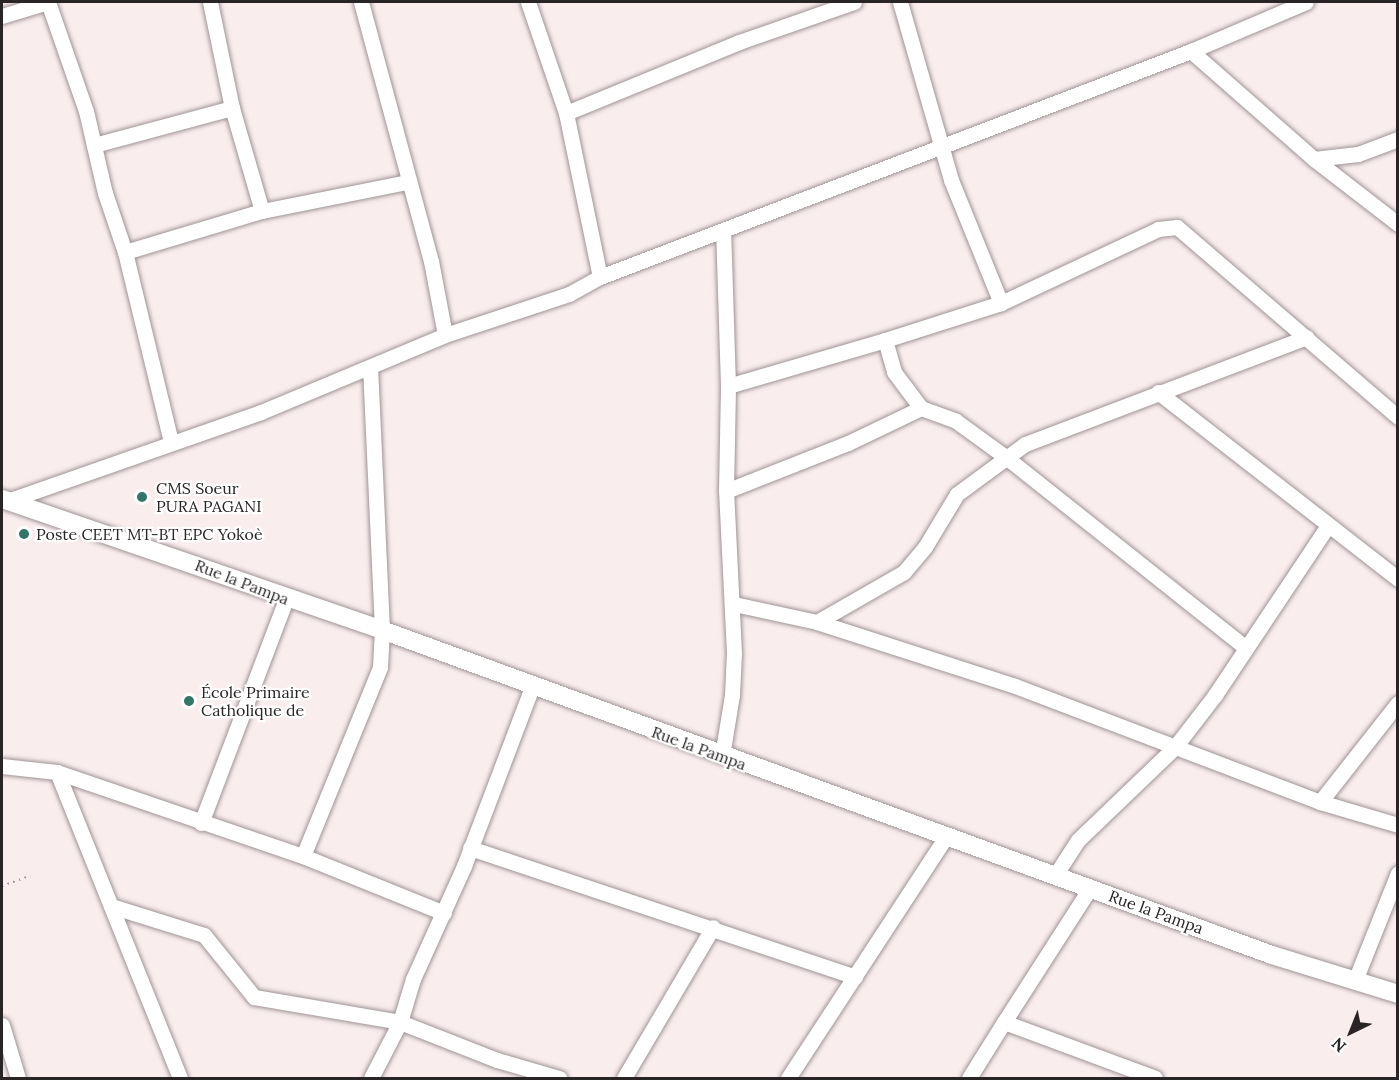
<!DOCTYPE html>
<meta charset="utf-8">
<style>
body{margin:0}
#map{position:relative;width:1399px;height:1080px;overflow:hidden;background:#f9edee;font-family:Lora,serif}
div>[style]{position:absolute}
.path>*{height:2px;margin-top:-1px;transform-origin:0;background:repeating-linear-gradient(90deg,#a49b9c 0 1.5px,transparent 0 6px)}
.roads{filter:drop-shadow(0 0 2px #9f9495) drop-shadow(0 0 2px #9f9495)}
.minor>*{height:15px;margin:-7.5px;padding:0 7.5px;transform-origin:7.5px;border-radius:7.5px;background:#fff}
.tertiary>*{height:18px;margin:-9px;padding:0 9px;transform-origin:9px;border-radius:9px;background:#fff}
.dots>*{width:16px;height:16px;translate:-50% -50%;box-sizing:border-box;border:3px solid #fff;border-radius:50%}
span{translate:-50% -50%;white-space:nowrap;text-align:center;line-height:1.15;-webkit-text-stroke:4.5px #fff;paint-order:stroke}
.poi-label{font-size:16px;color:#292526}
.left{translate:0 -50%;text-align:left}
.street-label{font-size:16px;color:#292526}
.frame{position:absolute;inset:0;border:3px solid #292526;pointer-events:none}
.north{position:absolute;left:1321px;top:1002px;width:60px;height:60px;-webkit-text-stroke:4px #fff;paint-order:stroke;rotate:223deg;font-size:16px;font-weight:700;line-height:24px;text-align:center;color:#292526}
.north::after{content:'';display:block;margin:auto;width:21px;height:27px;background:#292526;clip-path:polygon(50% 0,100% 100%,50% 72%,0 100%)}
</style>
<div id="map">
<div class="path">
<i style="left:2px;top:886px;width:30px;rotate:-20deg"></i>
</div>
<div class="roads">
<div class="minor">
<i style="left:48px;top:2px;width:115px;rotate:70.8deg"></i>
<i style="left:86px;top:111px;width:84px;rotate:77deg"></i>
<i style="left:105px;top:193px;width:62px;rotate:71.3deg"></i>
<i style="left:210px;top:2px;width:108px;rotate:78.3deg"></i>
<i style="left:232px;top:108px;width:107px;rotate:73.8deg"></i>
<i style="left:361px;top:2px;width:268px;rotate:74.9deg"></i>
<i style="left:431px;top:261px;width:75px;rotate:79.3deg"></i>
<i style="left:528px;top:2px;width:117px;rotate:71.1deg"></i>
<i style="left:566px;top:113px;width:167px;rotate:78.3deg"></i>
<i style="left:900px;top:2px;width:185px;rotate:74deg"></i>
<i style="left:951px;top:180px;width:133px;rotate:67.9deg"></i>
<i style="left:1001px;top:303px;width:174px;rotate:-25.2deg"></i>
<i style="left:1158px;top:229px;width:19px;rotate:-6deg"></i>
<i style="left:1177px;top:227px;width:291px;rotate:40.7deg"></i>
<i style="left:2px;top:16px;width:48px;rotate:-16.9deg"></i>
<i style="left:1191px;top:51px;width:164px;rotate:41.3deg"></i>
<i style="left:1314px;top:159px;width:106px;rotate:37.7deg"></i>
<i style="left:566px;top:113px;width:187px;rotate:-22.3deg"></i>
<i style="left:739px;top:42px;width:122px;rotate:-19.2deg"></i>
<i style="left:94px;top:145px;width:143px;rotate:-15deg"></i>
<i style="left:1314px;top:159px;width:44px;rotate:-6.5deg"></i>
<i style="left:1358px;top:154px;width:43px;rotate:-20.6deg"></i>
<i style="left:1001px;top:303px;width:122px;rotate:162.3deg"></i>
<i style="left:885px;top:340px;width:33px;rotate:74deg"></i>
<i style="left:894px;top:372px;width:45px;rotate:53.1deg"></i>
<i style="left:921px;top:408px;width:37px;rotate:20deg"></i>
<i style="left:956px;top:421px;width:63px;rotate:36deg"></i>
<i style="left:1007px;top:458px;width:304px;rotate:38.5deg"></i>
<i style="left:728px;top:386px;width:164px;rotate:-16.3deg"></i>
<i style="left:1158px;top:392px;width:304px;rotate:37.9deg"></i>
<i style="left:171px;top:442px;width:195px;rotate:-103.6deg"></i>
<i style="left:125px;top:252px;width:143px;rotate:-16.7deg"></i>
<i style="left:262px;top:211px;width:148px;rotate:-11.3deg"></i>
<i style="left:726px;top:491px;width:131px;rotate:-21.5deg"></i>
<i style="left:848px;top:443px;width:81px;rotate:-25.6deg"></i>
<i style="left:7px;top:501px;width:269px;rotate:-19.3deg"></i>
<i style="left:261px;top:412px;width:199px;rotate:-22.7deg"></i>
<i style="left:445px;top:335px;width:131px;rotate:-18.3deg"></i>
<i style="left:569px;top:294px;width:35px;rotate:-29deg"></i>
<i style="left:600px;top:277px;width:633px;rotate:-20.93deg"></i>
<i style="left:1191px;top:51px;width:125px;rotate:-23.1deg"></i>
<i style="left:734px;top:604px;width:85px;rotate:12.2deg"></i>
<i style="left:817px;top:622px;width:208px;rotate:17.9deg"></i>
<i style="left:1015px;top:686px;width:326px;rotate:20.8deg"></i>
<i style="left:1320px;top:802px;width:81px;rotate:16.4deg"></i>
<i style="left:817px;top:622px;width:100px;rotate:-29.9deg"></i>
<i style="left:904px;top:572px;width:33px;rotate:-50deg"></i>
<i style="left:925px;top:547px;width:62px;rotate:-58.9deg"></i>
<i style="left:957px;top:494px;width:84px;rotate:-36.3deg"></i>
<i style="left:1025px;top:444px;width:301px;rotate:-20.8deg"></i>
<i style="left:722px;top:756px;width:62px;rotate:-80.7deg"></i>
<i style="left:732px;top:695px;width:42px;rotate:-87.3deg"></i>
<i style="left:734px;top:653px;width:162px;rotate:-92.8deg"></i>
<i style="left:726px;top:491px;width:105px;rotate:-88.9deg"></i>
<i style="left:728px;top:386px;width:155px;rotate:-91.8deg"></i>
<i style="left:2px;top:766px;width:55px;rotate:6.2deg"></i>
<i style="left:57px;top:772px;width:260px;rotate:18.9deg"></i>
<i style="left:303px;top:856px;width:152px;rotate:22deg"></i>
<i style="left:57px;top:772px;width:330px;rotate:68.1deg"></i>
<i style="left:1320px;top:802px;width:126px;rotate:-51.8deg"></i>
<i style="left:201px;top:823px;width:240px;rotate:-69.2deg"></i>
<i style="left:470px;top:848px;width:406px;rotate:18.5deg"></i>
<i style="left:303px;top:856px;width:204px;rotate:-67.8deg"></i>
<i style="left:380px;top:667px;width:37px;rotate:-87deg"></i>
<i style="left:382px;top:630px;width:262px;rotate:-92.6deg"></i>
<i style="left:1056px;top:874px;width:40px;rotate:-57.1deg"></i>
<i style="left:1078px;top:840px;width:134px;rotate:-43.8deg"></i>
<i style="left:1175px;top:747px;width:66px;rotate:-52.4deg"></i>
<i style="left:1215px;top:695px;width:202px;rotate:-56.3deg"></i>
<i style="left:111px;top:906px;width:97px;rotate:17.3deg"></i>
<i style="left:204px;top:935px;width:80px;rotate:51.1deg"></i>
<i style="left:254px;top:997px;width:148px;rotate:9.7deg"></i>
<i style="left:400px;top:1022px;width:104px;rotate:21.4deg"></i>
<i style="left:497px;top:1060px;width:65px;rotate:16.2deg"></i>
<i style="left:1356px;top:978px;width:113px;rotate:-68.2deg"></i>
<i style="left:1004px;top:1022px;width:159px;rotate:-57.3deg"></i>
<i style="left:2px;top:1025px;width:55px;rotate:73.2deg"></i>
<i style="left:371px;top:1078px;width:63px;rotate:-62.6deg"></i>
<i style="left:400px;top:1022px;width:45px;rotate:-73.2deg"></i>
<i style="left:413px;top:979px;width:124px;rotate:-65.7deg"></i>
<i style="left:464px;top:866px;width:191px;rotate:-69.2deg"></i>
<i style="left:624px;top:1078px;width:175px;rotate:-59.5deg"></i>
<i style="left:788px;top:1078px;width:287px;rotate:-56.8deg"></i>
<i style="left:969px;top:1078px;width:66px;rotate:-58deg"></i>
<i style="left:1004px;top:1022px;width:161px;rotate:20.3deg"></i>
</div>
<div class="tertiary">
<i style="left:2px;top:499px;width:402px;rotate:19deg"></i>
<i style="left:382px;top:630px;width:947px;rotate:20.06deg"></i>
<i style="left:1272px;top:955px;width:132px;rotate:17.2deg"></i>
</div>
</div>
<div class="dots">
<i style="left:142px;top:497px;background:#327668"></i>
<i style="left:24px;top:534px;background:#327668"></i>
<i style="left:189px;top:701px;background:#327668"></i>
</div>
<div class="poi-label">
<span class="left" style="left:156px;top:497px">CMS Soeur<br>PURA PAGANI</span>
<span class="left" style="left:36px;top:534px">Poste CEET MT-BT EPC Yokoè</span>
<span class="left" style="left:201px;top:701px">École Primaire<br>Catholique de</span>
</div>
<div class="street-label">
<span style="left:242px;top:582px;rotate:21deg">Rue la Pampa</span>
<span style="left:699px;top:748px;rotate:20deg">Rue la Pampa</span>
<span style="left:1156px;top:912px;rotate:20deg">Rue la Pampa</span>
</div>
<div class="frame"></div>
<div class="north">N</div>
</div>
